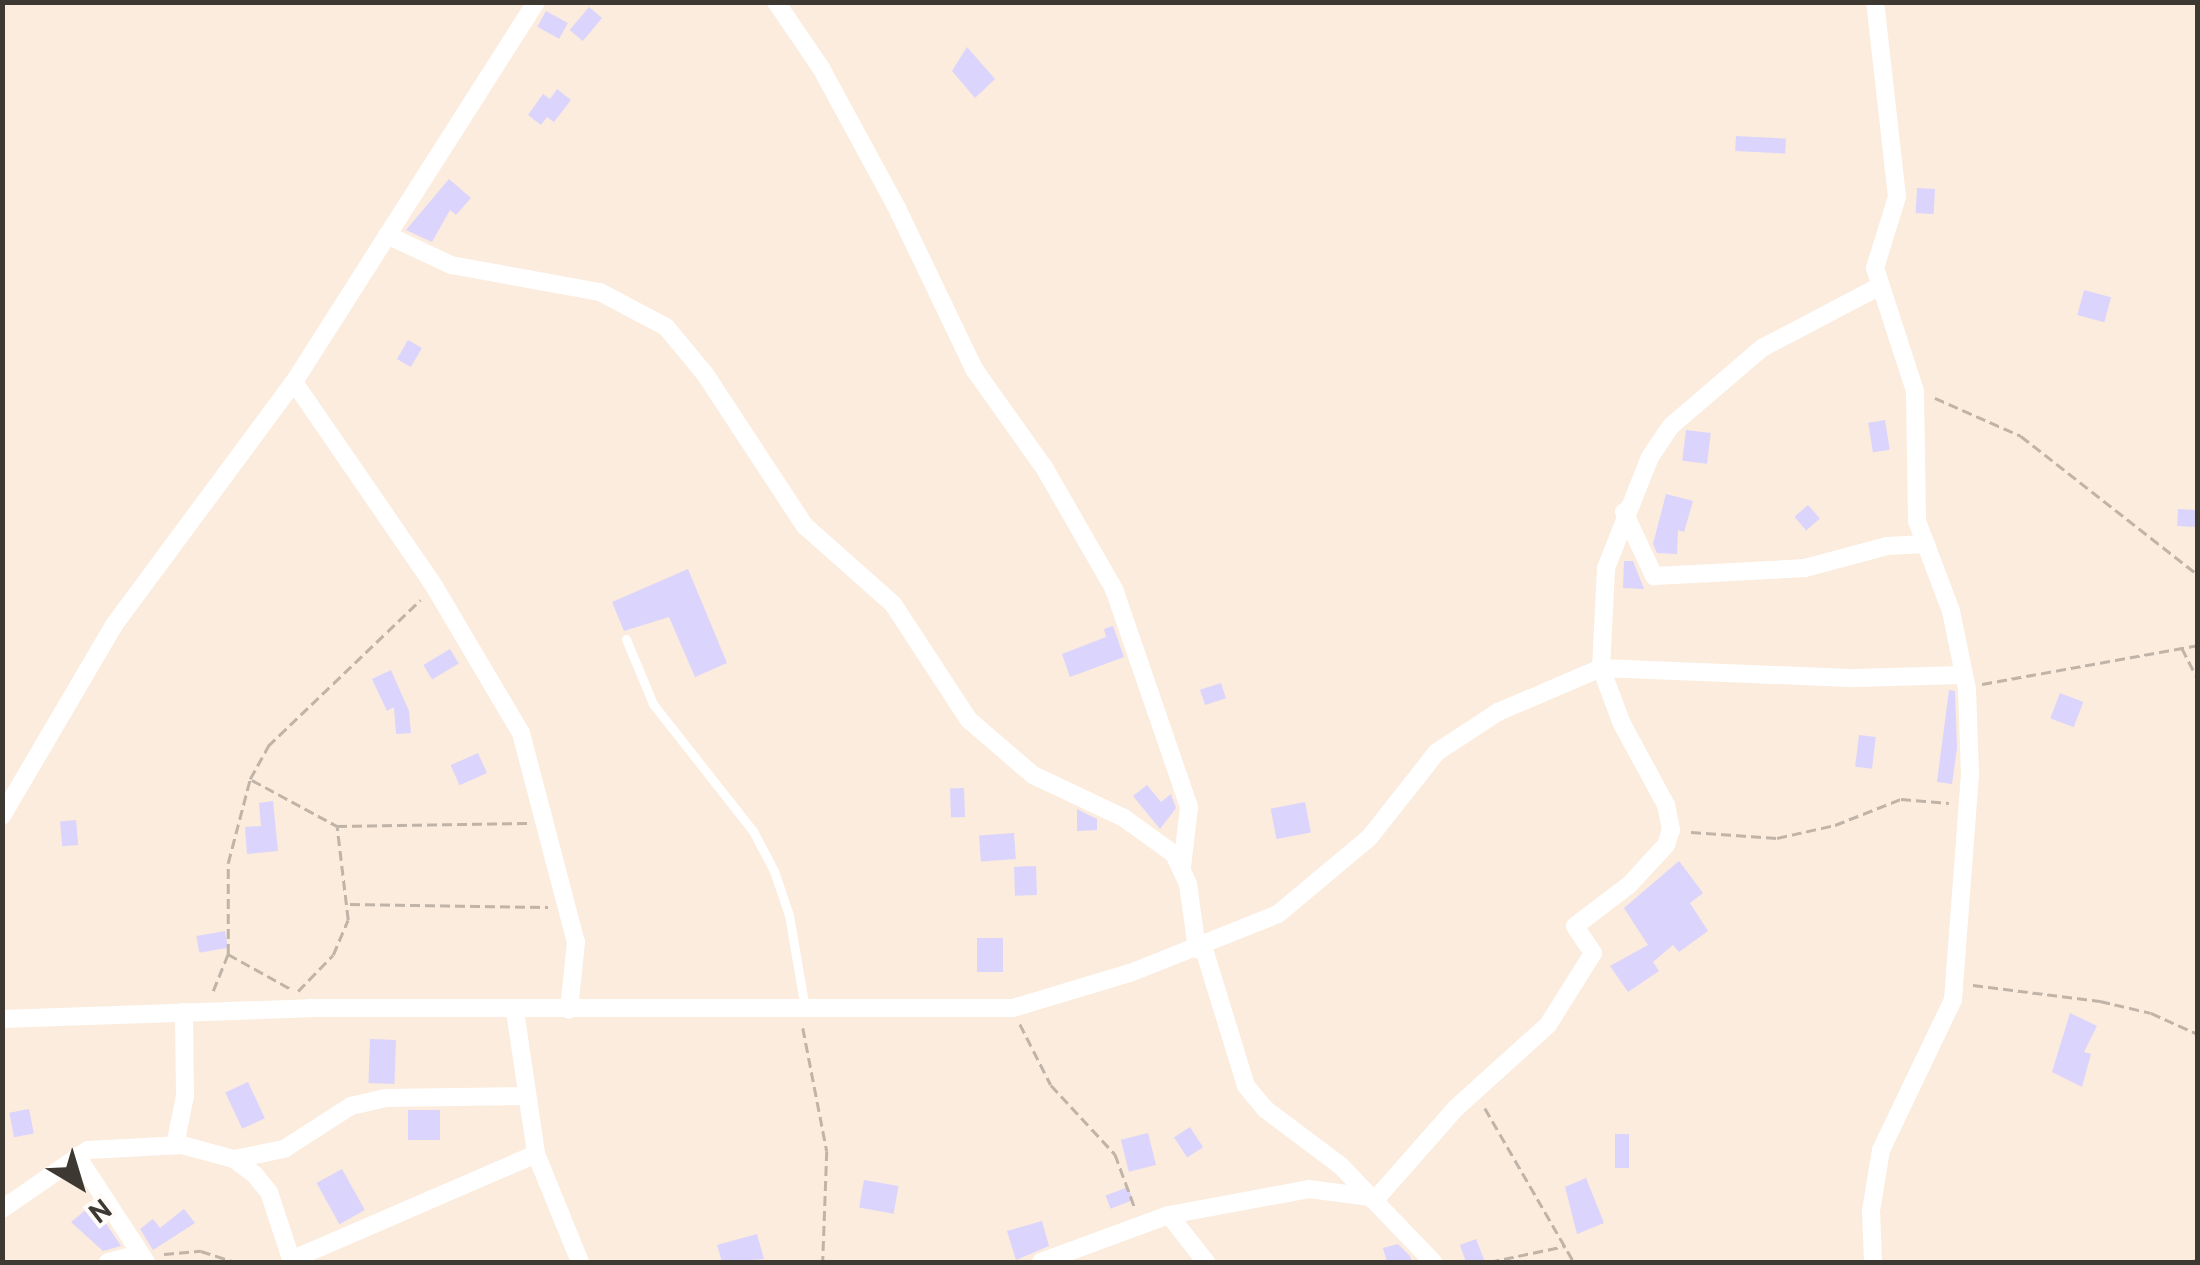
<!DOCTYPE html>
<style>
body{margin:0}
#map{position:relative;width:2200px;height:1265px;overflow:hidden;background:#fbecdd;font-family:Overpass,sans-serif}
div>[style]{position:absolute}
.building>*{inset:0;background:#dbd4fc;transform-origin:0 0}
.path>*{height:2.5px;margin-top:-1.25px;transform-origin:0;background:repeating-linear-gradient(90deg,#c0b3a7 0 10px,transparent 0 15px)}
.lane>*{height:9px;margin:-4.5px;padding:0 4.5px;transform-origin:4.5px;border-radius:4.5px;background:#fff}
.street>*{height:18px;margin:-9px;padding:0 9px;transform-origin:9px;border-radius:9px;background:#fff}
span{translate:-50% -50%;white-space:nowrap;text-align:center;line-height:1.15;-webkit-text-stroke:8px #fefbf8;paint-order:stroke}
.frame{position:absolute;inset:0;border:5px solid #3e3832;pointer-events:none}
.north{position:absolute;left:30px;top:1135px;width:100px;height:100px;-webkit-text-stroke:8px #fefbf8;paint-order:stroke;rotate:142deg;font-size:28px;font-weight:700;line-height:40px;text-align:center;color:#3e3832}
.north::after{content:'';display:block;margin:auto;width:35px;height:45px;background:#3e3832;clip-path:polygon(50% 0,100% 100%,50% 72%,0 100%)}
</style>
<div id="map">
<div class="building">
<i style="left:589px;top:7px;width:17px;height:30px;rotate:40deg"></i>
<i style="left:546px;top:11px;width:25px;height:18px;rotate:29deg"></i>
<i style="clip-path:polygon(967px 47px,995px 79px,975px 98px,952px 71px)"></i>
<i style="clip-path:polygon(557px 89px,571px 100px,554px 122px,547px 117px,541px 125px,528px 115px,543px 94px,550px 99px)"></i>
<i style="left:1736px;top:136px;width:50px;height:15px;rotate:3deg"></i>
<i style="clip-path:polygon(449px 179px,471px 198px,456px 215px,450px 210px,432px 242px,406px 230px)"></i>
<i style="left:1917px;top:188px;width:18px;height:25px;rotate:3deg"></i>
<i style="left:2084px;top:290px;width:28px;height:26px;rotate:15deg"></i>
<i style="left:408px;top:340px;width:16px;height:22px;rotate:30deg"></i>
<i style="left:1885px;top:420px;width:30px;height:17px;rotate:81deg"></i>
<i style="left:1686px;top:430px;width:25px;height:31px;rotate:7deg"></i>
<i style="clip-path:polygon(1666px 494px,1693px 501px,1684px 532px,1678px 530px,1677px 554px,1657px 553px,1653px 544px)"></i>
<i style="left:1808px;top:505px;width:18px;height:18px;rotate:49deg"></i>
<i style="left:2178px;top:509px;width:19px;height:17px;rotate:3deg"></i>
<i style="clip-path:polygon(1624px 561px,1633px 561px,1644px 589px,1623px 588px)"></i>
<i style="clip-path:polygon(688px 569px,727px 663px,695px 677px,669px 617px,624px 631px,612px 602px)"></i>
<i style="clip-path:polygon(1113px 626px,1124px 657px,1070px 677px,1062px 654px,1106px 637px,1104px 629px)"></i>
<i style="left:450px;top:649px;width:17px;height:31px;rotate:59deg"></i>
<i style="clip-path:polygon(391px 670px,409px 711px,411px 733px,396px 734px,394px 707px,387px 711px,372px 679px)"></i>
<i style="left:1221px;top:683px;width:16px;height:22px;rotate:72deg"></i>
<i style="clip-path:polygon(1949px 690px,1955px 691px,1957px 748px,1952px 784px,1937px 782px)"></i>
<i style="left:2060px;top:693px;width:25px;height:27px;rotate:21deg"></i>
<i style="left:1859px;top:735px;width:17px;height:32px;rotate:7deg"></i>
<i style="left:478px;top:753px;width:22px;height:30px;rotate:66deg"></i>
<i style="clip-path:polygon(1147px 785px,1161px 802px,1171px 794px,1176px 808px,1160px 829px,1133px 796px)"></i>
<i style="left:964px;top:788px;width:29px;height:14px;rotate:88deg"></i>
<i style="clip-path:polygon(273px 801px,278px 851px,247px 854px,245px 827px,261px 826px,259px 803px)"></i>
<i style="left:1305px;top:802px;width:31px;height:35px;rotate:79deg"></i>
<i style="clip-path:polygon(1077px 809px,1097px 819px,1097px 830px,1077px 831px)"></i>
<i style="left:76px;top:820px;width:25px;height:16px;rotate:85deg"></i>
<i style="left:1014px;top:833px;width:26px;height:35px;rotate:86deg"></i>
<i style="clip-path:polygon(1679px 861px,1703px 893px,1690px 903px,1708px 931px,1679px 952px,1673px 945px,1653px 962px,1659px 971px,1628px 992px,1610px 966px,1648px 945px,1624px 908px)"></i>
<i style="left:1036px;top:866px;width:29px;height:22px;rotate:88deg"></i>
<i style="left:225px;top:931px;width:17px;height:29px;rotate:80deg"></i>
<i style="left:977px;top:938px;width:26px;height:34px"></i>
<i style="clip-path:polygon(2070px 1013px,2097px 1026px,2084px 1052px,2091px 1054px,2082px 1087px,2052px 1072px)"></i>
<i style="left:370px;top:1039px;width:26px;height:44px;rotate:2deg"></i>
<i style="left:248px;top:1082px;width:40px;height:25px;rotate:65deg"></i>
<i style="left:29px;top:1109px;width:25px;height:20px;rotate:79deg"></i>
<i style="left:408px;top:1110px;width:32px;height:30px"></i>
<i style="left:1190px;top:1127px;width:24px;height:19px;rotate:57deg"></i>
<i style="left:1148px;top:1133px;width:33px;height:28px;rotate:76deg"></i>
<i style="left:1615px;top:1134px;width:14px;height:34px"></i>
<i style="left:342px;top:1169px;width:47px;height:29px;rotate:61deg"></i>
<i style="clip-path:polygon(1586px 1178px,1604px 1223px,1577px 1234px,1565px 1187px)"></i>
<i style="left:864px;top:1180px;width:35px;height:28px;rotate:10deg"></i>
<i style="left:1128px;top:1187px;width:14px;height:24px;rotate:69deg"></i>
<i style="clip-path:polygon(93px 1204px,121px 1246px,103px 1251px,71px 1222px)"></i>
<i style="clip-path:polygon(184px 1209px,195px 1223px,153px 1250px,140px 1229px,153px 1219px,160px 1228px)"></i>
<i style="clip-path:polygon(1042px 1221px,1049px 1246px,1016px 1260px,1007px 1231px)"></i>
<i style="clip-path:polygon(757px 1234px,764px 1259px,722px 1262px,717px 1245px)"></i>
<i style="clip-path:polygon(1476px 1239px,1485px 1262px,1466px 1262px,1460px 1245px)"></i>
<i style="clip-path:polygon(1398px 1244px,1410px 1256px,1412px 1262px,1387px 1262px,1383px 1248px)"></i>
</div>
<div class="path">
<i style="left:1935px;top:398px;width:94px;rotate:23.8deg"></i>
<i style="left:2021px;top:436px;width:225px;rotate:38.1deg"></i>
<i style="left:2182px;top:648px;width:35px;rotate:63deg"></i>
<i style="left:1982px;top:684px;width:219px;rotate:-10.2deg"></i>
<i style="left:252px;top:780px;width:97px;rotate:28.4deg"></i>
<i style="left:337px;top:826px;width:190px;rotate:-0.9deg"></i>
<i style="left:1691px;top:832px;width:86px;rotate:4deg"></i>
<i style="left:1777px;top:838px;width:59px;rotate:-12.6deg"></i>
<i style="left:1835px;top:825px;width:71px;rotate:-21.5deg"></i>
<i style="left:1901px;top:799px;width:48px;rotate:4.8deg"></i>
<i style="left:350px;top:904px;width:198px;rotate:0.9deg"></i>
<i style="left:228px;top:954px;width:72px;rotate:29.1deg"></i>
<i style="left:1973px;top:985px;width:128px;rotate:7.2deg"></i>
<i style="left:2100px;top:1001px;width:52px;rotate:13.2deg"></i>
<i style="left:2151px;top:1013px;width:51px;rotate:24.1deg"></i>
<i style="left:213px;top:991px;width:40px;rotate:-68deg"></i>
<i style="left:228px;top:954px;width:91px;rotate:-90deg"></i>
<i style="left:228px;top:863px;width:87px;rotate:-75.3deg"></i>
<i style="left:250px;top:779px;width:38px;rotate:-61deg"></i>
<i style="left:268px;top:746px;width:211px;rotate:-43.8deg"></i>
<i style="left:298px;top:991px;width:50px;rotate:-45.8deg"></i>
<i style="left:333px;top:955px;width:38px;rotate:-67deg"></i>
<i style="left:348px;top:920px;width:93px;rotate:-96.8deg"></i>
<i style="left:1020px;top:1024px;width:68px;rotate:63.1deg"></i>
<i style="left:1051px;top:1085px;width:94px;rotate:47.2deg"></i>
<i style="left:1115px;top:1154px;width:58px;rotate:69.7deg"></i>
<i style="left:803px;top:1028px;width:125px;rotate:79deg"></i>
<i style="left:827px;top:1151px;width:111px;rotate:92.1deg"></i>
<i style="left:1485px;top:1108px;width:178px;rotate:60deg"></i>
<i style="left:164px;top:1254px;width:37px;rotate:-5deg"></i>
<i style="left:201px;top:1251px;width:36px;rotate:18deg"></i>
<i style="left:1489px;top:1262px;width:78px;rotate:-11.9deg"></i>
<i style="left:2187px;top:1262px;width:11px;rotate:-10deg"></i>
</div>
<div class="lane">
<i style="left:626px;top:639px;width:70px;rotate:67.4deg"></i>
<i style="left:653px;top:704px;width:162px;rotate:51.8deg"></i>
<i style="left:753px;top:831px;width:45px;rotate:62.3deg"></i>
<i style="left:774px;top:871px;width:46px;rotate:71.2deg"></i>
<i style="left:789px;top:915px;width:95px;rotate:80.3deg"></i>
</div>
<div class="street">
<i style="left:776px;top:2px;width:80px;rotate:55.7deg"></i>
<i style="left:821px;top:68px;width:157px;rotate:61.5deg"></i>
<i style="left:896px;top:206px;width:181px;rotate:64.4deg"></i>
<i style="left:974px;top:369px;width:123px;rotate:54.6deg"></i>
<i style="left:1045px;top:469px;width:138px;rotate:60.1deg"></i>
<i style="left:1114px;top:589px;width:231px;rotate:71deg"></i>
<i style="left:1189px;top:807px;width:60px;rotate:96.7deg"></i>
<i style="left:387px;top:235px;width:71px;rotate:25.1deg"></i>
<i style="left:451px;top:265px;width:151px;rotate:10.3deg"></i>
<i style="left:600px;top:292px;width:75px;rotate:27.9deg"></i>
<i style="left:666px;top:327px;width:61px;rotate:50.3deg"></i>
<i style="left:705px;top:374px;width:182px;rotate:56.7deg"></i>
<i style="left:805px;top:526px;width:118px;rotate:41.6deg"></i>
<i style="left:893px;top:604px;width:139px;rotate:56.8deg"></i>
<i style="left:969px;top:720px;width:84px;rotate:40.7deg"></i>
<i style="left:1033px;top:775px;width:101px;rotate:25.3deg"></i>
<i style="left:1124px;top:818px;width:62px;rotate:35.8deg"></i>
<i style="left:1174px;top:854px;width:33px;rotate:65deg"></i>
<i style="left:1188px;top:884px;width:66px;rotate:82.1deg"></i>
<i style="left:294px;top:382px;width:247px;rotate:55.5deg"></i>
<i style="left:434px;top:586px;width:171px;rotate:59.4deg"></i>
<i style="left:521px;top:733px;width:216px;rotate:75.3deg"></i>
<i style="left:576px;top:942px;width:68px;rotate:95.9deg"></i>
<i style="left:1624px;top:512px;width:71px;rotate:64.9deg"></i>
<i style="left:1654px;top:576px;width:151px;rotate:-3deg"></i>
<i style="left:1805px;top:568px;width:85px;rotate:-15deg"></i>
<i style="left:1887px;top:546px;width:39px;rotate:-3deg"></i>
<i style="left:2px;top:816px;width:221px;rotate:-59.6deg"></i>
<i style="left:114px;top:625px;width:302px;rotate:-53.5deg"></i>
<i style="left:294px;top:382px;width:451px;rotate:-57.5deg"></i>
<i style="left:1203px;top:946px;width:146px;rotate:72.9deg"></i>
<i style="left:1246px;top:1086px;width:30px;rotate:50deg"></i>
<i style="left:1265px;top:1109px;width:95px;rotate:36.9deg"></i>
<i style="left:1341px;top:1166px;width:133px;rotate:46.2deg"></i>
<i style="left:515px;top:1011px;width:145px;rotate:81.6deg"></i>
<i style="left:536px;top:1154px;width:117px;rotate:67.8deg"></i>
<i style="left:2px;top:1019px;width:308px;rotate:-2deg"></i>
<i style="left:310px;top:1008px;width:703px"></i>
<i style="left:1013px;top:1008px;width:122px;rotate:-16.7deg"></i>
<i style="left:1130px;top:973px;width:159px;rotate:-21.7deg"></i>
<i style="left:1278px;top:914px;width:119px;rotate:-39.9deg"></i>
<i style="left:1369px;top:838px;width:110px;rotate:-51.7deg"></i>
<i style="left:1437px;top:752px;width:73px;rotate:-33.3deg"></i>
<i style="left:1498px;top:712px;width:112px;rotate:-23.1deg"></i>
<i style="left:1601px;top:668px;width:254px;rotate:2.3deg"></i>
<i style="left:1855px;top:678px;width:108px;rotate:-1.6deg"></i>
<i style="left:175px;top:1145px;width:50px;rotate:-78.5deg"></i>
<i style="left:185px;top:1096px;width:84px;rotate:-90.7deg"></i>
<i style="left:77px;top:1156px;width:126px;rotate:56.9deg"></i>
<i style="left:234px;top:1159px;width:51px;rotate:-11.3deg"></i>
<i style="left:284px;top:1149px;width:80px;rotate:-32.7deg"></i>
<i style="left:351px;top:1106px;width:35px;rotate:-13deg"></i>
<i style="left:385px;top:1098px;width:139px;rotate:-0.8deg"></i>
<i style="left:1374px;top:1201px;width:124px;rotate:-48.6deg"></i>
<i style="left:1456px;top:1108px;width:124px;rotate:-42.1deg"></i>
<i style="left:1548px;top:1025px;width:85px;rotate:-58deg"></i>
<i style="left:1593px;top:953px;width:32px;rotate:-124deg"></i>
<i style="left:1575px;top:926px;width:68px;rotate:-37.2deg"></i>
<i style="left:1629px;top:885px;width:54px;rotate:-47.2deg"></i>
<i style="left:1666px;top:845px;width:16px;rotate:-72deg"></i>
<i style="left:1671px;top:830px;width:25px;rotate:-101deg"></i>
<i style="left:1666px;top:805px;width:92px;rotate:-118.5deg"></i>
<i style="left:1622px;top:724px;width:60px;rotate:-110.6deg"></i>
<i style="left:1601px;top:668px;width:100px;rotate:-87.1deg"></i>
<i style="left:1606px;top:568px;width:119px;rotate:-68.4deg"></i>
<i style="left:1650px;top:457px;width:37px;rotate:-56deg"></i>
<i style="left:1671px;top:426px;width:120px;rotate:-40.6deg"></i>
<i style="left:1762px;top:348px;width:133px;rotate:-27.7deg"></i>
<i style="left:2px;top:1209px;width:104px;rotate:-34.5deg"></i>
<i style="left:88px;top:1150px;width:94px;rotate:-3deg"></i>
<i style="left:182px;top:1145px;width:54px;rotate:15.1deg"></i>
<i style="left:234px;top:1159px;width:26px;rotate:37deg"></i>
<i style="left:255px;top:1175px;width:22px;rotate:51deg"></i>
<i style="left:269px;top:1192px;width:74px;rotate:71.8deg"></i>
<i style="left:1169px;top:1215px;width:60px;rotate:51.8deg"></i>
<i style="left:291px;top:1260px;width:267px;rotate:-23.4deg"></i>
<i style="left:108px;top:1262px;width:33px;rotate:-14deg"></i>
<i style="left:1041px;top:1262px;width:136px;rotate:-20.2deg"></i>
<i style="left:1169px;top:1215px;width:142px;rotate:-10.5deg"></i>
<i style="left:1309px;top:1189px;width:62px;rotate:7.5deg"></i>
<i style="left:1873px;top:1262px;width:51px;rotate:-92.2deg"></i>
<i style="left:1871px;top:1211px;width:62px;rotate:-80.7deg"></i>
<i style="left:1881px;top:1150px;width:166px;rotate:-64.4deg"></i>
<i style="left:1953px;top:1000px;width:226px;rotate:-85.7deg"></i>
<i style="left:1970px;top:775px;width:86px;rotate:-92deg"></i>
<i style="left:1967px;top:689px;width:80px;rotate:-101.6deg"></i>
<i style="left:1951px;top:611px;width:96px;rotate:-110.7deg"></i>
<i style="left:1917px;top:521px;width:130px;rotate:-90.9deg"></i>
<i style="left:1915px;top:391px;width:129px;rotate:-108deg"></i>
<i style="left:1875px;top:268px;width:74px;rotate:-72.8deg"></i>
<i style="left:1897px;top:197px;width:196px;rotate:-96.4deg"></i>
</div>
<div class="frame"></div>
<div class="north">N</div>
</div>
